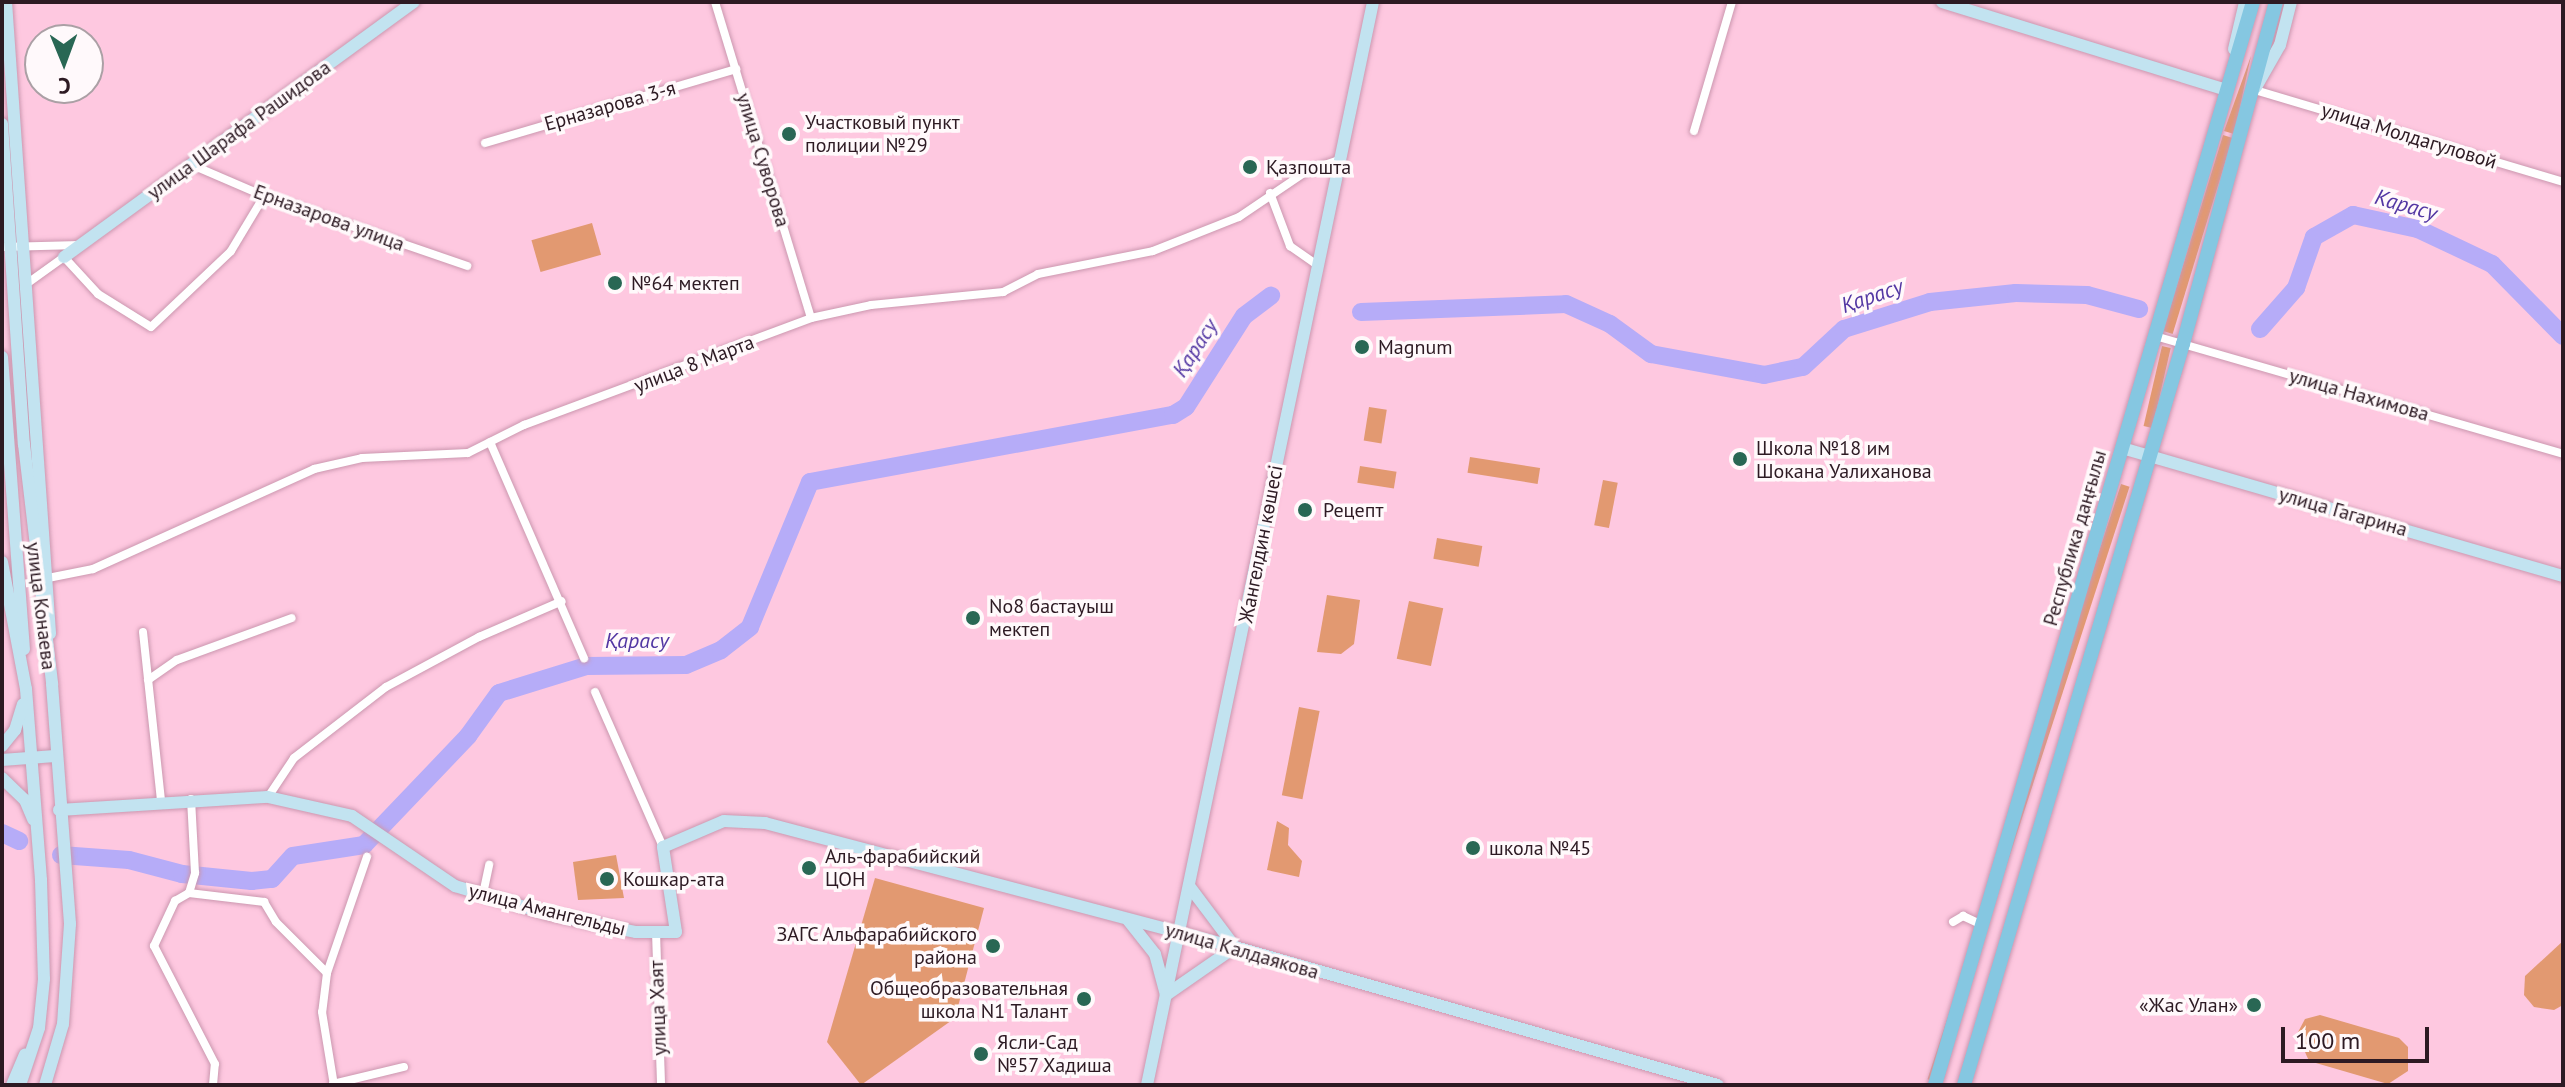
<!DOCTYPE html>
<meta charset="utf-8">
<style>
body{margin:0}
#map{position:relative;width:2565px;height:1087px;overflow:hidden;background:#fec8e0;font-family:"PT Sans",sans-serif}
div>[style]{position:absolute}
.green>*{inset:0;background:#e29971;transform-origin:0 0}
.river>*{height:18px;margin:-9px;padding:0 9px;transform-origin:9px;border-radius:9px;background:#b6acf8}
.roads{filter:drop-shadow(0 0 2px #cb97af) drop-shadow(0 0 2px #cb97af)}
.street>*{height:8px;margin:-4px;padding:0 4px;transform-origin:4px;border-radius:4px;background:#fff}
.secondary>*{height:12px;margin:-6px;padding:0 6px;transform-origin:6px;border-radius:6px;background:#c2e3f0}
.primary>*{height:14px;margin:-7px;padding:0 7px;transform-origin:7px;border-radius:7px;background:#85c7e1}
.dots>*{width:22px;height:22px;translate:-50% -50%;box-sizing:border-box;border:4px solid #fff9fb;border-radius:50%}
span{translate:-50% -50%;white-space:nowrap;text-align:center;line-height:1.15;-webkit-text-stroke:7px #fff9fb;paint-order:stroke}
.street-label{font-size:20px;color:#2d1a23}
.poi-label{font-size:20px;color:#2d1a23}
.left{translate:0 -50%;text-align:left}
.right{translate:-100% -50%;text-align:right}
.water-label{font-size:22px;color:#5337a3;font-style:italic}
.frame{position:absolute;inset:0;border:4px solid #2d1a23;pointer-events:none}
.north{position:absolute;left:24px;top:24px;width:80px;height:80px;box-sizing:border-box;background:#fff9fb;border:2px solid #aba0a5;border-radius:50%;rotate:179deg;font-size:22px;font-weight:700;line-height:32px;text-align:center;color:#2d1a23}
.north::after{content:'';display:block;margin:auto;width:28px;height:36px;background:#296754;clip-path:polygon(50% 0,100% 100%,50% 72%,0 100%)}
.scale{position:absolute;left:2281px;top:1027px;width:148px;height:36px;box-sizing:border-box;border:4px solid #2d1a23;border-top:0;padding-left:10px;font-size:24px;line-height:28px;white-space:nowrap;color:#2d1a23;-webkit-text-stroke:6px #fff9fb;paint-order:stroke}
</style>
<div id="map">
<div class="green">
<i style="clip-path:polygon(2251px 56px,2234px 134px,2224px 131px)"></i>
<i style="left:2223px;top:135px;width:10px;height:205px;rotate:17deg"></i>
<i style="left:592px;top:223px;width:33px;height:63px;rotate:74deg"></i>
<i style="left:2162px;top:346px;width:9px;height:82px;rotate:13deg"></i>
<i style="left:1369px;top:407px;width:18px;height:34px;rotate:9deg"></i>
<i style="left:1470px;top:457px;width:71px;height:16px;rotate:9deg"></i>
<i style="left:1360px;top:466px;width:37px;height:17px;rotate:9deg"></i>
<i style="left:1603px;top:480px;width:15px;height:46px;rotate:11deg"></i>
<i style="left:2121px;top:484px;width:9px;height:626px;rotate:18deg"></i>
<i style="left:1437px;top:538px;width:46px;height:21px;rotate:10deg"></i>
<i style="clip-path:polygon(1327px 595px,1360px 600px,1354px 644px,1341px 654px,1317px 652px)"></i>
<i style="left:1409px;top:601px;width:35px;height:59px;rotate:12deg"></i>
<i style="left:1299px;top:707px;width:21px;height:90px;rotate:11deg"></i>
<i style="clip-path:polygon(1277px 821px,1289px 828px,1288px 845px,1302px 861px,1299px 877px,1267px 870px)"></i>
<i style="clip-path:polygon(616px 855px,624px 898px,578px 900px,573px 862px)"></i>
<i style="clip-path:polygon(875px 878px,984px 908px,955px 1018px,861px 1085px,827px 1042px)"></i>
<i style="clip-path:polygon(2563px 941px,2563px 1005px,2554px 1010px,2534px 1007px,2524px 995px,2525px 976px)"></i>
<i style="clip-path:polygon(2320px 1015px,2399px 1038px,2408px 1047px,2408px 1071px,2388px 1084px,2309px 1061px,2297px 1034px,2305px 1019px)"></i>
</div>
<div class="river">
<i style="left:1361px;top:312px;width:205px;rotate:-2.2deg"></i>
<i style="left:1566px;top:304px;width:48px;rotate:24.4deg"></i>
<i style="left:1610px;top:324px;width:51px;rotate:36.2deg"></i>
<i style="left:1651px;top:354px;width:115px;rotate:10.5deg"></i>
<i style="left:1764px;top:375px;width:40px;rotate:-12deg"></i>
<i style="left:1803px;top:367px;width:56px;rotate:-42.8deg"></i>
<i style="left:1844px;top:329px;width:90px;rotate:-17.4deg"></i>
<i style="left:1930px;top:302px;width:86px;rotate:-6deg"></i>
<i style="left:2016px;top:293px;width:71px;rotate:1.6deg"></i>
<i style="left:2087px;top:295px;width:54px;rotate:15.1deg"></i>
<i style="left:2260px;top:329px;width:55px;rotate:-48.7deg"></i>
<i style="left:2296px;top:288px;width:54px;rotate:-70.6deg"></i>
<i style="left:2314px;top:237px;width:45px;rotate:-29.4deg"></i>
<i style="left:2353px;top:215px;width:66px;rotate:12.2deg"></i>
<i style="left:2418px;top:229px;width:82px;rotate:25.3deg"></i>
<i style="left:2492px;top:264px;width:101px;rotate:45.4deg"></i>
<i style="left:2px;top:833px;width:19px;rotate:25deg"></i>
<i style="left:61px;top:855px;width:68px;rotate:4.2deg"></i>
<i style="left:129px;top:860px;width:55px;rotate:14.8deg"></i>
<i style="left:182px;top:874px;width:70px;rotate:5.7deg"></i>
<i style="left:252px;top:881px;width:20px;rotate:-6deg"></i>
<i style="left:272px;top:879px;width:31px;rotate:-48deg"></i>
<i style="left:293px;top:856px;width:72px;rotate:-8.8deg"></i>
<i style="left:364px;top:845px;width:151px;rotate:-46.3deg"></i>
<i style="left:468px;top:736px;width:53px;rotate:-54.2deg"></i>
<i style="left:499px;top:693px;width:91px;rotate:-17.2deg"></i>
<i style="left:586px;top:666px;width:100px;rotate:-0.6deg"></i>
<i style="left:686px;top:665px;width:38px;rotate:-23deg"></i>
<i style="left:721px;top:650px;width:37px;rotate:-38deg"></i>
<i style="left:750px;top:627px;width:157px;rotate:-67.5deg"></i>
<i style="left:810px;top:482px;width:369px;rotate:-10.5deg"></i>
<i style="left:1173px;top:415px;width:15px;rotate:-32deg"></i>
<i style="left:1186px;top:407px;width:108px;rotate:-57.5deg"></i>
<i style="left:1244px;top:316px;width:34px;rotate:-37deg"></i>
</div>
<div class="roads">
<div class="street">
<i style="left:715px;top:2px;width:330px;rotate:73.1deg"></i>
<i style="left:2255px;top:90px;width:321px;rotate:16.6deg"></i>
<i style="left:1694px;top:131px;width:134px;rotate:-73.6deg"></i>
<i style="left:485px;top:143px;width:262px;rotate:-16.4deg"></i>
<i style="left:192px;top:165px;width:78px;rotate:23.3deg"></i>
<i style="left:264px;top:196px;width:215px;rotate:19deg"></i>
<i style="left:1270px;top:193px;width:57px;rotate:69.3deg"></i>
<i style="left:1290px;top:246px;width:35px;rotate:35deg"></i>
<i style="left:2px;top:247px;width:78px;rotate:-1.5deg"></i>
<i style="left:25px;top:285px;width:48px;rotate:-35.7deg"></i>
<i style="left:64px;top:257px;width:50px;rotate:47.4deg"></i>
<i style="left:98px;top:294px;width:62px;rotate:31.9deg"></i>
<i style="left:151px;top:327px;width:110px;rotate:-43.5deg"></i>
<i style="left:231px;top:251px;width:64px;rotate:-59deg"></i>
<i style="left:2155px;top:336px;width:425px;rotate:16.1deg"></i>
<i style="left:490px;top:442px;width:236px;rotate:66.5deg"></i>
<i style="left:48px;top:578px;width:46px;rotate:-11.3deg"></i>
<i style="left:93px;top:569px;width:243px;rotate:-24.3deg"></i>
<i style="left:314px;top:469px;width:49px;rotate:-12.9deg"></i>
<i style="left:362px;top:458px;width:106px;rotate:-2.7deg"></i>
<i style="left:468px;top:453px;width:63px;rotate:-26.6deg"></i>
<i style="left:524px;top:425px;width:306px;rotate:-20.4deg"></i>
<i style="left:811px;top:318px;width:61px;rotate:-12.2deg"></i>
<i style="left:871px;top:305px;width:133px;rotate:-5.6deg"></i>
<i style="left:1003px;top:292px;width:39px;rotate:-27deg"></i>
<i style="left:1038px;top:274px;width:117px;rotate:-11.3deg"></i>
<i style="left:1153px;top:251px;width:92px;rotate:-21.6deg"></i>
<i style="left:1239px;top:217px;width:82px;rotate:-34.1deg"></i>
<i style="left:1307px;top:171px;width:36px;rotate:-19deg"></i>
<i style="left:143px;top:632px;width:169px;rotate:83.9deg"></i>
<i style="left:148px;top:680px;width:35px;rotate:-35deg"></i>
<i style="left:177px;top:660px;width:122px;rotate:-20.1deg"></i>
<i style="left:595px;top:692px;width:169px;rotate:66.3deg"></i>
<i style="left:268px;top:797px;width:47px;rotate:-56.3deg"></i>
<i style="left:294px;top:758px;width:116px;rotate:-37.7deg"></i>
<i style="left:386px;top:687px;width:106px;rotate:-28.3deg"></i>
<i style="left:479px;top:637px;width:90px;rotate:-23.4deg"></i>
<i style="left:189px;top:893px;width:21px;rotate:-73deg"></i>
<i style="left:195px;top:873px;width:74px;rotate:-93.1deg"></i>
<i style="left:483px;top:894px;width:30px;rotate:-78deg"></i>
<i style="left:1953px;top:922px;width:12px;rotate:-31deg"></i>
<i style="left:1963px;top:916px;width:21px;rotate:25deg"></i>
<i style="left:656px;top:932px;width:153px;rotate:88.1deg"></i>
<i style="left:327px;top:973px;width:123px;rotate:-71deg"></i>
<i style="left:333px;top:1084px;width:73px;rotate:-13.5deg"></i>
<i style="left:213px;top:1085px;width:21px;rotate:-85deg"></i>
<i style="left:215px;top:1064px;width:133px;rotate:-117.3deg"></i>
<i style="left:154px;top:946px;width:50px;rotate:-65deg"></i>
<i style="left:175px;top:901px;width:16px;rotate:-30deg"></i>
<i style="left:189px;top:893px;width:76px;rotate:6.8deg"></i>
<i style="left:264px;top:902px;width:23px;rotate:59deg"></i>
<i style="left:276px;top:922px;width:72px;rotate:45deg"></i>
<i style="left:327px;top:973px;width:39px;rotate:97deg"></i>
<i style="left:322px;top:1012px;width:74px;rotate:80.7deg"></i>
</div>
<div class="secondary">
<i style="left:6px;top:2px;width:633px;rotate:86.01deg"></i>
<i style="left:1942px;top:2px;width:297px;rotate:17.2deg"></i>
<i style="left:2234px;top:49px;width:48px;rotate:-76.8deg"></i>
<i style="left:2256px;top:87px;width:48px;rotate:-60.3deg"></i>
<i style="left:2280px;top:45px;width:44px;rotate:-75.7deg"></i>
<i style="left:2px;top:124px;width:321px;rotate:86.1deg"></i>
<i style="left:24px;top:444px;width:242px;rotate:83.3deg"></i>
<i style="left:52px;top:684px;width:241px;rotate:85.7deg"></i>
<i style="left:70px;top:924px;width:100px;rotate:94deg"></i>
<i style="left:63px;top:1024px;width:64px;rotate:106.4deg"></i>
<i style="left:64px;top:257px;width:433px;rotate:-36.1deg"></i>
<i style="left:2px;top:357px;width:293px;rotate:85.7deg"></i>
<i style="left:2122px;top:448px;width:459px;rotate:16.2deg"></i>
<i style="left:2px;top:562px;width:129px;rotate:79.3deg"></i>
<i style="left:26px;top:689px;width:192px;rotate:85.5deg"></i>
<i style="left:41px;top:880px;width:99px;rotate:88.3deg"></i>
<i style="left:44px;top:979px;width:49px;rotate:95.8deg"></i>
<i style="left:39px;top:1028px;width:60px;rotate:108.4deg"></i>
<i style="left:2px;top:746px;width:21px;rotate:-51deg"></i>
<i style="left:15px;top:730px;width:27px;rotate:-73deg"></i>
<i style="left:2px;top:760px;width:53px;rotate:-4.3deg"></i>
<i style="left:2px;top:778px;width:32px;rotate:44deg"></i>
<i style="left:25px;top:800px;width:21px;rotate:67deg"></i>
<i style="left:59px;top:810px;width:209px;rotate:-3.6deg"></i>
<i style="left:268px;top:797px;width:86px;rotate:12.7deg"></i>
<i style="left:352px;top:816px;width:125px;rotate:34.2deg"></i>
<i style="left:455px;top:886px;width:97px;rotate:16.8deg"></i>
<i style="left:548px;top:914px;width:90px;rotate:11.6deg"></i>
<i style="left:636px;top:932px;width:40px"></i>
<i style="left:676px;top:932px;width:86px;rotate:-98.7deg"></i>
<i style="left:663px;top:847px;width:66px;rotate:-23.1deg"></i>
<i style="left:724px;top:821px;width:41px;rotate:2.8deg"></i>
<i style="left:765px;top:823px;width:486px;rotate:14.8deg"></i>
<i style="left:1235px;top:947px;width:502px;rotate:15.95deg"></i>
<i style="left:1128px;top:920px;width:43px;rotate:51.5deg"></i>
<i style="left:1155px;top:954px;width:42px;rotate:75deg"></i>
<i style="left:1166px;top:995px;width:84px;rotate:-34.8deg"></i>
<i style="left:1235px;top:947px;width:75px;rotate:-126.9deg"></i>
<i style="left:12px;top:1085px;width:33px;rotate:-67deg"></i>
<i style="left:1147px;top:1085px;width:1106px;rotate:-78.21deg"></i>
</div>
<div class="primary">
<i style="left:1935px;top:1085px;width:1129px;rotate:-73.64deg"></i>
<i style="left:1964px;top:1085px;width:773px;rotate:-73.54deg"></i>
<i style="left:2183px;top:344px;width:354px;rotate:-74.8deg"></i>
</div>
</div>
<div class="dots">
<i style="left:789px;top:134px;background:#296754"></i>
<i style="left:1250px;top:167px;background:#296754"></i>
<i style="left:615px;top:283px;background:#296754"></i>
<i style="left:1362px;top:347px;background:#296754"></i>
<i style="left:1740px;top:459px;background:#296754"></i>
<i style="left:1305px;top:510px;background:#296754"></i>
<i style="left:973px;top:618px;background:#296754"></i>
<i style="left:1473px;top:848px;background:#296754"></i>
<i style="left:809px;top:868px;background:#296754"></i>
<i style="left:607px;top:879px;background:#296754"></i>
<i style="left:993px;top:946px;background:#296754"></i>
<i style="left:1084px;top:999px;background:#296754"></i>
<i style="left:2254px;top:1005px;background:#296754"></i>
<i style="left:981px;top:1054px;background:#296754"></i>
</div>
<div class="street-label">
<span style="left:610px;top:106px;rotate:-16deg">Ерназарова 3-я</span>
<span style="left:239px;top:130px;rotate:-36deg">улица Шарафа Рашидова</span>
<span style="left:2409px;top:136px;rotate:17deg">улица Молдагуловой</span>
<span style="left:763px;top:160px;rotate:73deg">улица Суворова</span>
<span style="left:329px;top:218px;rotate:20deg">Ерназарова улица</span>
<span style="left:694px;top:364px;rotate:-21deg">улица 8 Марта</span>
<span style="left:2359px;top:395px;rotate:16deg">улица Нахимова</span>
<span style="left:2343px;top:512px;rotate:16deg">улица Гагарина</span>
<span style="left:2075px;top:538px;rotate:-74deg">Республика даңғылы</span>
<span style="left:1261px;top:544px;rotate:-79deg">Жангелдин көшесі</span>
<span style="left:41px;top:606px;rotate:83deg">улица Конаева</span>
<span style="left:547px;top:910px;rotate:14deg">улица Амангельды</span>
<span style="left:1242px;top:951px;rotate:16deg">улица Калдаякова</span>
<span style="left:658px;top:1008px;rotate:-92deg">улица Хаят</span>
</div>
<div class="poi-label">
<span class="left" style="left:805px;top:134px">Участковый пункт<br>полиции №29</span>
<span class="left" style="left:1266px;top:167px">Қазпошта</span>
<span class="left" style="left:631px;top:283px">№64 мектеп</span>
<span class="left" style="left:1378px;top:347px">Magnum</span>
<span class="left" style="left:1756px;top:460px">Школа №18 им<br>Шокана Уалиханова</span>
<span class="left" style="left:1323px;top:510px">Рецепт</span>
<span class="left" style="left:989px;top:618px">No8 бастауыш<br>мектеп</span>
<span class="left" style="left:1489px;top:848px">школа №45</span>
<span class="left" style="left:825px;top:868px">Аль-фарабийский<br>ЦОН</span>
<span class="left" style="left:623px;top:879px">Кошкар-ата</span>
<span class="right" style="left:977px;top:946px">ЗАГС Альфарабийского<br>района</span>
<span class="right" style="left:1068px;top:1000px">Общеобразовательная<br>школа N1 Талант</span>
<span class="right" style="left:2238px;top:1005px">«Жас Улан»</span>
<span class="left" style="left:997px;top:1054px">Ясли-Сад<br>№57 Хадиша</span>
</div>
<div class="water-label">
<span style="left:2406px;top:205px;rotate:16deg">Карасу</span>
<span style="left:1872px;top:296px;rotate:-19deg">Қарасу</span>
<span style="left:1195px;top:348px;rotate:-57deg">Қарасу</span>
<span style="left:637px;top:641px">Қарасу</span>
</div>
<div class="frame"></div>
<div class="north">С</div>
<div class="scale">100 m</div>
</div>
